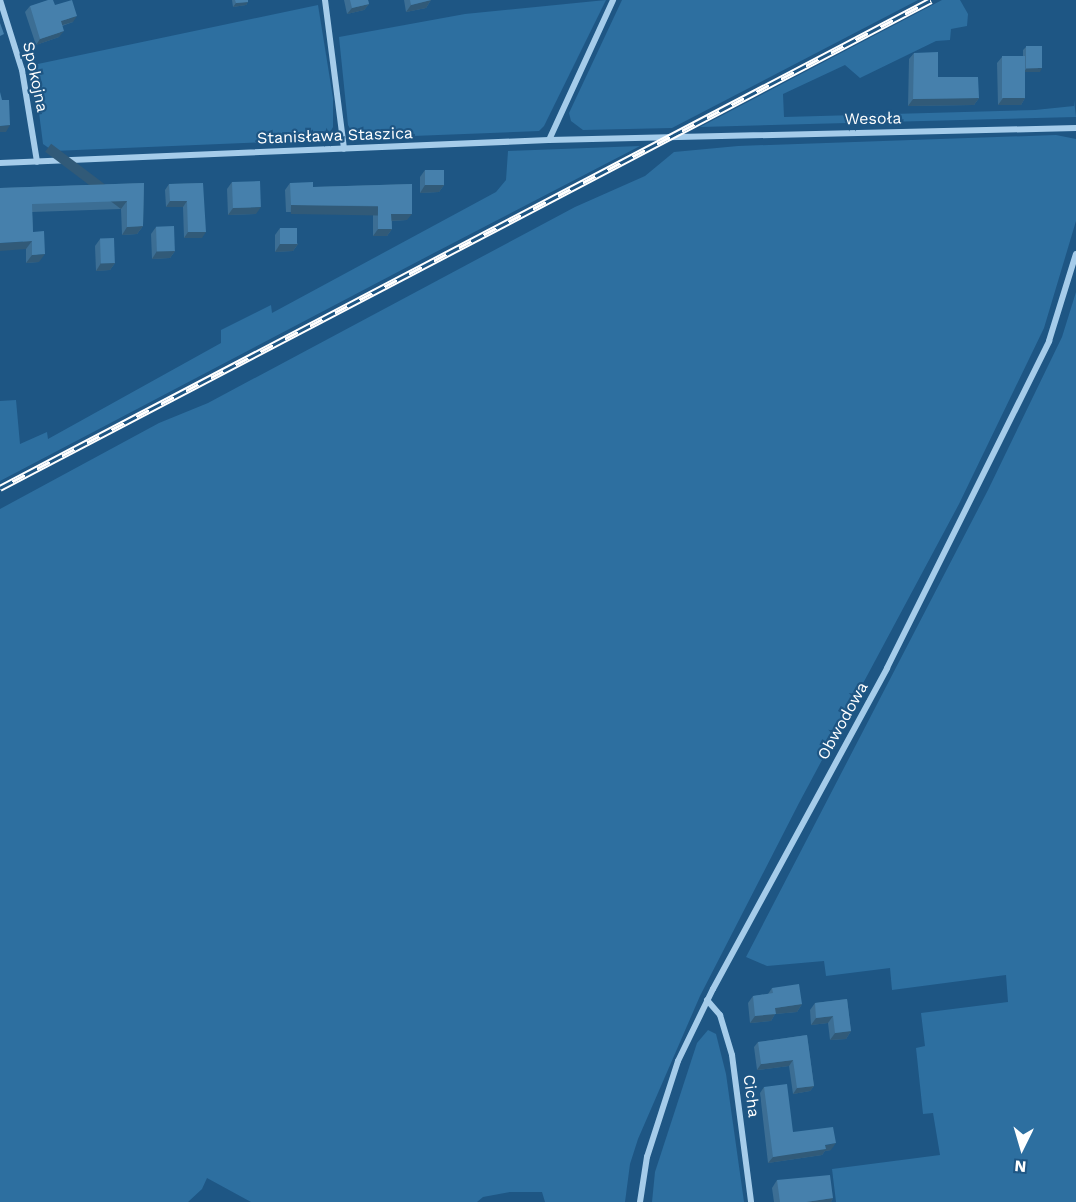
<!DOCTYPE html>
<meta charset="utf-8">
<style>
body{margin:0}
#map{position:relative;width:1076px;height:1202px;overflow:hidden;background:#1e5684;font-family:"Work Sans",sans-serif}
div>[style]{position:absolute}
.green>*{inset:0;background:#2d6fa0}
.minor>*{height:6px;margin:-3px;padding:0 3px;transform-origin:3px;border-radius:3px;background:#a5ccea}
.rail>*{height:7px;margin-top:-3.5px;transform-origin:0;background:repeating-linear-gradient(90deg,#1e5684 0 14px,#fff 0 28px);box-sizing:border-box;border-block:2px solid #fff}
.wall>*{inset:0;background:#3c6e94}
.shaded-wall>*{inset:0;background:#315a78;transform-origin:0 0}
.building>*{inset:0;background:#4680ac;transform-origin:0 0}
span{translate:-50% -50%;white-space:nowrap;text-align:center;line-height:1.15;-webkit-text-stroke:4.5px #1e5684;paint-order:stroke}
.street-label{font-size:16px;color:#fff}
.north{position:absolute;left:992px;top:1118px;width:60px;height:60px;-webkit-text-stroke:4px #1e5684;paint-order:stroke;rotate:185deg;font-size:16px;font-weight:700;line-height:24px;text-align:center;color:#fff}
.north::after{content:'';display:block;margin:auto;width:21px;height:27px;background:#fff;clip-path:polygon(50% 0,100% 100%,50% 72%,0 100%)}
</style>
<div id="map">
<div class="green">
<i style="clip-path:polygon(606px 0,544px 126px,539px 131px,361px 138px,353px 134px,348px 125px,339px 37px,465px 14px)"></i>
<i style="clip-path:polygon(622px 0,918px 0,672px 128px,583px 130px,571px 121px,569px 113px)"></i>
<i style="clip-path:polygon(942px 0,960px 0,968px 14px,967px 26px,951px 29px,950px 40px,936px 41px,860px 78px,845px 65px,783px 94px,784px 117px,1035px 110px,1074px 106px,1074px 100px,1076px 117px,700px 127px)"></i>
<i style="clip-path:polygon(318px 5px,333px 98px,333px 127px,329px 134px,318px 140px,53px 151px,43px 144px,33px 65px)"></i>
<i style="clip-path:polygon(1056px 135px,1076px 139px,1076px 221px,1044px 328px,959px 504px,799px 803px,700px 996px,638px 1139px,630px 1164px,625px 1202px,545px 1202px,542px 1192px,510px 1192px,483px 1197px,477px 1202px,251px 1202px,207px 1178px,202px 1189px,188px 1202px,0 1202px,0 509px,159px 423px,208px 403px,575px 207px,645px 176px,674px 152px,738px 146px)"></i>
<i style="clip-path:polygon(640px 146px,432px 254px,0 481px,0 401px,16px 400px,20px 444px,47px 432px,48px 439px,221px 343px,221px 330px,271px 305px,272px 313px,496px 192px,506px 180px,508px 151px)"></i>
<i style="clip-path:polygon(1076px 292px,1076px 1202px,836px 1202px,832px 1169px,940px 1155px,933px 1113px,923px 1114px,916px 1048px,925px 1046px,921px 1013px,1008px 1002px,1006px 975px,892px 990px,890px 968px,826px 976px,824px 961px,767px 966px,746px 957px,988px 490px,1062px 337px)"></i>
<i style="clip-path:polygon(708px 1030px,716px 1034px,726px 1074px,744px 1202px,652px 1202px,655px 1172px,697px 1043px)"></i>
</div>
<div class="minor">
<i style="left:0;top:0;width:73px;rotate:72.6deg"></i>
<i style="left:22px;top:70px;width:93px;rotate:80.7deg"></i>
<i style="left:325px;top:0;width:150px;rotate:82.7deg"></i>
<i style="left:549px;top:140px;width:154px;rotate:-65.4deg"></i>
<i style="left:0;top:163px;width:549px;rotate:-2.4deg"></i>
<i style="left:549px;top:140px;width:527px;rotate:-1.3deg"></i>
<i style="left:707px;top:1000px;width:20px;rotate:49deg"></i>
<i style="left:720px;top:1015px;width:42px;rotate:73.3deg"></i>
<i style="left:732px;top:1055px;width:148px;rotate:82.6deg"></i>
<i style="left:640px;top:1202px;width:46px;rotate:-81.2deg"></i>
<i style="left:647px;top:1157px;width:101px;rotate:-72.1deg"></i>
<i style="left:678px;top:1061px;width:80px;rotate:-64.1deg"></i>
<i style="left:713px;top:989px;width:365px;rotate:-61.5deg"></i>
<i style="left:887px;top:668px;width:365px;rotate:-63.6deg"></i>
<i style="left:1049px;top:341px;width:91px;rotate:-72.8deg"></i>
</div>
<div class="rail">
<i style="left:0;top:488px;width:1051px;rotate:-27.66deg"></i>
</div>
<div class="wall">
<i style="clip-path:polygon(232px 0,248px 0,248px 2px,246px 5px,233px 7px)"></i>
<i style="clip-path:polygon(344px 0,368px 0,369px 4px,364px 10px,347px 14px)"></i>
<i style="clip-path:polygon(404px 0,431px 0,426px 8px,406px 12px)"></i>
<i style="clip-path:polygon(55px 5px,73px 22px,62px 26px,59px 37px,36px 45px,25px 12px,30px 6px)"></i>
<i style="clip-path:polygon(1026px 47px,1040px 72px,1025px 72px,1025px 98px,1021px 105px,998px 105px,997px 63px,1002px 57px,1023px 56px,1023px 50px)"></i>
<i style="clip-path:polygon(914px 53px,938px 77px,979px 98px,974px 105px,908px 106px,909px 59px)"></i>
<i style="clip-path:polygon(425px 170px,444px 185px,439px 192px,420px 193px,420px 177px)"></i>
<i style="clip-path:polygon(232px 182px,256px 214px,228px 215px,227px 189px)"></i>
<i style="clip-path:polygon(144px 183px,143px 226px,137px 234px,122px 235px,121px 209px,32px 212px,33px 232px,39px 262px,26px 263px,26px 249px,0 188px)"></i>
<i style="clip-path:polygon(203px 183px,202px 238px,184px 238px,183px 207px,166px 207px,165px 190px,169px 184px)"></i>
<i style="clip-path:polygon(290px 183px,313px 187px,412px 184px,407px 220px,392px 221px,392px 229px,387px 236px,373px 236px,373px 213px,286px 212px,285px 190px)"></i>
<i style="clip-path:polygon(156px 227px,175px 251px,170px 258px,152px 259px,151px 234px)"></i>
<i style="clip-path:polygon(280px 228px,298px 244px,293px 251px,275px 252px,275px 235px)"></i>
<i style="clip-path:polygon(100px 239px,115px 263px,110px 270px,96px 271px,95px 246px)"></i>
<i style="clip-path:polygon(772px 988px,802px 1004px,797px 1012px,775px 1014px,771px 1021px,750px 1023px,748px 1003px,753px 996px,768px 994px)"></i>
<i style="clip-path:polygon(847px 999px,851px 1031px,846px 1039px,830px 1040px,828px 1023px,811px 1025px,810px 1010px,815px 1003px)"></i>
<i style="clip-path:polygon(807px 1035px,814px 1086px,810px 1091px,793px 1094px,789px 1066px,757px 1070px,754px 1047px,758px 1042px)"></i>
<i style="clip-path:polygon(764px 1087px,793px 1132px,831px 1150px,825px 1151px,822px 1155px,768px 1163px,760px 1093px)"></i>
<i style="clip-path:polygon(777px 1180px,833px 1198px,831px 1202px,774px 1202px,772px 1188px)"></i>
</div>
<div class="shaded-wall">
<i style="clip-path:polygon(431px 0,426px 8px,406px 12px,411px 5px)"></i>
<i style="clip-path:polygon(248px 2px,246px 5px,233px 7px,236px 3px)"></i>
<i style="clip-path:polygon(369px 4px,364px 10px,347px 14px,352px 8px)"></i>
<i style="clip-path:polygon(77px 16px,73px 22px,56px 27px,61px 21px)"></i>
<i style="clip-path:polygon(64px 31px,59px 37px,36px 45px,40px 39px)"></i>
<i style="clip-path:polygon(1042px 68px,1040px 72px,1024px 72px,1026px 69px)"></i>
<i style="clip-path:polygon(979px 98px,974px 105px,908px 106px,913px 99px)"></i>
<i style="clip-path:polygon(1003px 98px,1025px 98px,1021px 105px,998px 105px)"></i>
<i style="clip-path:polygon(10px 125px,6px 132px,0 132px,0 126px)"></i>
<i style="clip-path:polygon(425px 185px,444px 185px,439px 192px,420px 193px)"></i>
<i style="left:127px;top:201px;width:10px;height:95px;rotate:127deg"></i>
<i style="clip-path:polygon(170px 201px,187px 201px,183px 207px,166px 207px)"></i>
<i style="left:291px;top:205px;width:87px;height:9px;rotate:1deg"></i>
<i style="clip-path:polygon(261px 207px,256px 214px,228px 215px,233px 208px)"></i>
<i style="clip-path:polygon(391px 214px,412px 214px,407px 220px,386px 221px)"></i>
<i style="clip-path:polygon(143px 226px,137px 234px,122px 235px,127px 227px)"></i>
<i style="clip-path:polygon(378px 229px,392px 229px,387px 236px,373px 236px)"></i>
<i style="clip-path:polygon(188px 232px,206px 232px,202px 238px,184px 238px)"></i>
<i style="clip-path:polygon(32px 241px,26px 249px,0 251px,0 243px)"></i>
<i style="clip-path:polygon(280px 244px,298px 244px,293px 251px,275px 252px)"></i>
<i style="clip-path:polygon(157px 251px,175px 251px,170px 258px,152px 259px)"></i>
<i style="clip-path:polygon(45px 254px,39px 262px,26px 263px,32px 255px)"></i>
<i style="clip-path:polygon(101px 263px,115px 263px,110px 270px,96px 271px)"></i>
<i style="clip-path:polygon(802px 1004px,797px 1012px,775px 1014px,771px 1021px,750px 1023px,755px 1016px,775px 1008px)"></i>
<i style="clip-path:polygon(833px 1016px,828px 1023px,811px 1025px,816px 1018px)"></i>
<i style="clip-path:polygon(851px 1031px,846px 1039px,830px 1040px,835px 1033px)"></i>
<i style="clip-path:polygon(793px 1060px,789px 1066px,757px 1070px,761px 1064px)"></i>
<i style="clip-path:polygon(814px 1086px,810px 1091px,793px 1094px,797px 1088px)"></i>
<i style="clip-path:polygon(836px 1143px,831px 1150px,825px 1151px,822px 1155px,768px 1163px,773px 1157px)"></i>
<i style="clip-path:polygon(833px 1198px,831px 1202px,806px 1202px)"></i>
</div>
<div class="building">
<i style="clip-path:polygon(48px 0,53px 0,55px 5px,72px 0,77px 16px,61px 21px,64px 31px,40px 39px,30px 6px)"></i>
<i style="clip-path:polygon(235px 0,248px 0,248px 2px,236px 3px)"></i>
<i style="clip-path:polygon(350px 0,368px 0,369px 4px,352px 8px)"></i>
<i style="clip-path:polygon(410px 0,431px 0,411px 5px)"></i>
<i style="clip-path:polygon(0 23px,4px 34px,0 36px)"></i>
<i style="left:1042px;top:46px;width:22px;height:16px;rotate:90deg"></i>
<i style="clip-path:polygon(938px 52px,938px 77px,978px 77px,979px 98px,913px 99px,914px 53px)"></i>
<i style="left:1025px;top:56px;width:42px;height:23px;rotate:90deg"></i>
<i style="clip-path:polygon(0 92px,2px 100px,9px 100px,10px 125px,0 126px)"></i>
<i style="left:425px;top:170px;width:19px;height:15px"></i>
<i style="left:260px;top:181px;width:26px;height:28px;rotate:88deg"></i>
<i style="clip-path:polygon(313px 182px,313px 187px,412px 184px,412px 214px,391px 214px,392px 229px,378px 229px,378px 206px,291px 205px,290px 183px)"></i>
<i style="clip-path:polygon(144px 183px,143px 226px,127px 227px,127px 201px,32px 204px,33px 232px,44px 231px,45px 254px,32px 255px,32px 241px,0 243px,0 188px)"></i>
<i style="clip-path:polygon(203px 183px,206px 232px,188px 232px,187px 201px,170px 201px,169px 184px)"></i>
<i style="left:174px;top:226px;width:25px;height:18px;rotate:88deg"></i>
<i style="left:280px;top:228px;width:17px;height:16px"></i>
<i style="left:114px;top:238px;width:25px;height:14px;rotate:88deg"></i>
<i style="clip-path:polygon(799px 984px,802px 1004px,775px 1008px,776px 1014px,755px 1016px,753px 996px,773px 993px,772px 988px)"></i>
<i style="clip-path:polygon(847px 999px,851px 1031px,835px 1033px,833px 1016px,816px 1018px,815px 1003px)"></i>
<i style="clip-path:polygon(807px 1035px,814px 1086px,797px 1088px,793px 1060px,761px 1064px,758px 1042px)"></i>
<i style="clip-path:polygon(787px 1084px,793px 1132px,833px 1127px,836px 1143px,825px 1145px,826px 1149px,773px 1157px,764px 1087px)"></i>
<i style="clip-path:polygon(830px 1175px,833px 1198px,806px 1202px,780px 1202px,777px 1180px)"></i>
</div>
<div class="street-label">
<span style="left:35px;top:77px;rotate:78deg">Spokojna</span>
<span style="left:873px;top:119px;rotate:-1deg">Wesoła</span>
<span style="left:335px;top:136px;rotate:-2deg">Stanisława Staszica</span>
<span style="left:843px;top:721px;rotate:-61deg">Obwodowa</span>
<span style="left:751px;top:1096px;rotate:83deg">Cicha</span>
</div>
<div class="north">N</div>
</div>
